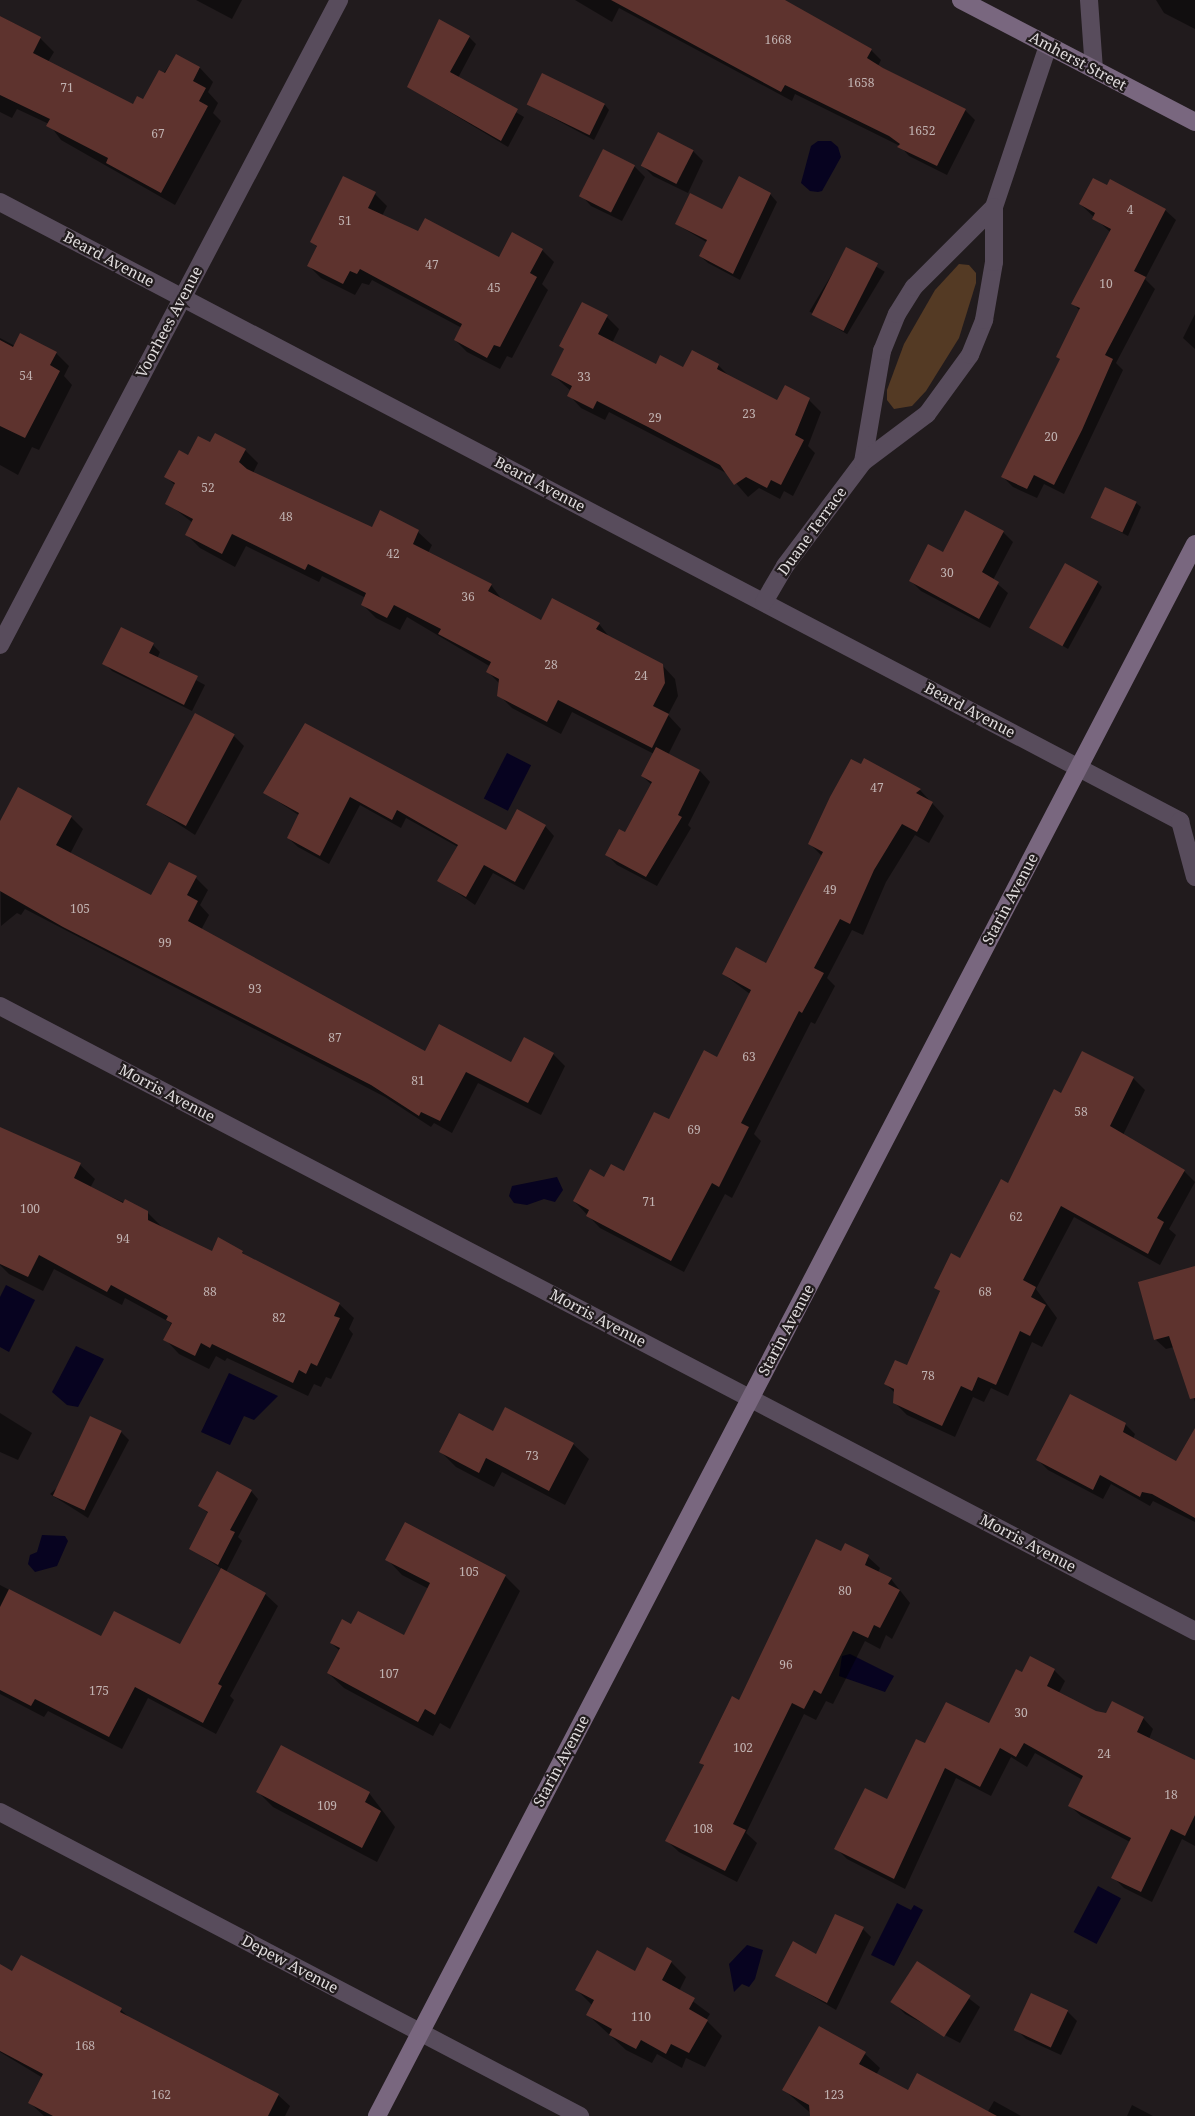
<!DOCTYPE html>
<style>
body{margin:0}
#map{position:relative;width:1195px;height:2116px;overflow:hidden;background:#211b1d;font-family:"Noto Serif",serif}
div>[style]{position:absolute}
.green>*{inset:0;background:#543a24}
.water>*{inset:0;background:#070320;transform-origin:0 0}
.shadow>*{inset:0;background:#0007;transform-origin:0 0}
.building>*{inset:0;background:#5e332e;transform-origin:0 0}
.street>*{height:18px;margin:-9px;padding:0 9px;transform-origin:9px;border-radius:9px;background:#584c5c}
.secondary>*{height:18px;margin:-9px;padding:0 9px;transform-origin:9px;border-radius:9px;background:#79677f}
span{translate:-50% -50%;white-space:nowrap;text-align:center;line-height:1.15;-webkit-text-stroke:4.5px #211b1d;paint-order:stroke}
.number-label{font-size:12px;color:#c0b2b1}
.number-label span{-webkit-text-stroke-width:0}
.street-label{font-size:15px;color:#e0dcdd}
</style>
<div id="map">
<div class="green">
<i style="clip-path:polygon(959px 264px,969px 265px,976px 273px,976px 283px,959px 338px,926px 391px,912px 406px,894px 409px,887px 400px,887px 390px,904px 344px,935px 290px)"></i>
</div>
<div class="water">
<i style="clip-path:polygon(818px 141px,831px 141px,838px 147px,841px 157px,822px 191px,818px 192px,810px 191px,801px 183px,811px 146px)"></i>
<i style="left:507px;top:753px;width:27px;height:51px;rotate:27deg"></i>
<i style="clip-path:polygon(557px 1177px,563px 1190px,555px 1202px,544px 1199px,527px 1205px,514px 1203px,509px 1196px,512px 1186px)"></i>
<i style="clip-path:polygon(6px 1285px,35px 1300px,9px 1352px,0 1347px,0 1297px)"></i>
<i style="clip-path:polygon(76px 1346px,104px 1359px,78px 1407px,67px 1405px,52px 1392px)"></i>
<i style="clip-path:polygon(229px 1373px,278px 1396px,254px 1420px,244px 1416px,230px 1445px,201px 1432px)"></i>
<i style="clip-path:polygon(42px 1535px,65px 1536px,68px 1541px,57px 1566px,35px 1572px,28px 1564px,30px 1555px,37px 1552px)"></i>
<i style="clip-path:polygon(850px 1654px,894px 1676px,885px 1692px,839px 1676px,842px 1656px)"></i>
<i style="left:1098px;top:1886px;width:26px;height:52px;rotate:28deg"></i>
<i style="clip-path:polygon(897px 1903px,911px 1910px,914px 1905px,923px 1910px,894px 1966px,871px 1955px)"></i>
<i style="clip-path:polygon(747px 1945px,763px 1950px,755px 1979px,749px 1987px,742px 1984px,734px 1992px,729px 1964px)"></i>
</div>
<div class="shadow">
<i style="clip-path:polygon(196px 0,242px 0,232px 19px)"></i>
<i style="clip-path:polygon(575px 0,782px 0,871px 50px,881px 60px,878px 66px,965px 110px,975px 120px,947px 175px,909px 156px,900px 146px,795px 94px,792px 101px,619px 8px,612px 22px)"></i>
<i style="clip-path:polygon(1156px 0,1195px 0,1195px 29px,1164px 13px)"></i>
<i style="clip-path:polygon(0 16px,40px 38px,54px 52px,48px 62px,134px 106px,144px 101px,176px 56px,200px 68px,213px 82px,208px 92px,218px 103px,213px 113px,221px 121px,175px 205px,61px 140px,49px 124px,17px 109px,12px 118px,0 112px)"></i>
<i style="clip-path:polygon(469px 37px,476px 44px,458px 78px,524px 117px,508px 147px,408px 87px)"></i>
<i style="clip-path:polygon(527px 104px,605px 105px,609px 110px,594px 140px)"></i>
<i style="clip-path:polygon(603px 151px,635px 167px,645px 177px,622px 221px,591px 206px,581px 195px)"></i>
<i style="clip-path:polygon(693px 151px,703px 161px,688px 193px,653px 176px,643px 166px)"></i>
<i style="clip-path:polygon(344px 178px,375px 194px,387px 206px,382px 216px,419px 233px,499px 259px,542px 250px,554px 262px,542px 284px,548px 290px,512px 358px,507px 356px,500px 369px,467px 352px,455px 340px,462px 328px,372px 280px,369px 285px,362px 283px,355px 295px,321px 278px,309px 266px,318px 248px,312px 242px)"></i>
<i style="clip-path:polygon(770px 194px,777px 202px,740px 280px,708px 263px,700px 256px,708px 243px,676px 224px)"></i>
<i style="clip-path:polygon(1080px 204px,1165px 210px,1176px 220px,1145px 279px,1155px 289px,1116px 363px,1123px 370px,1064px 494px,1044px 484px,1037px 498px,1013px 487px,1003px 477px,1061px 360px,1080px 311px,1073px 303px,1110px 232px)"></i>
<i style="left:847px;top:249px;width:44px;height:73px;rotate:31deg"></i>
<i style="clip-path:polygon(1195px 314px,1195px 349px,1183px 338px)"></i>
<i style="clip-path:polygon(607px 317px,619px 329px,612px 343px,656px 366px,684px 369px,718px 365px,731px 378px,778px 403px,809px 400px,821px 412px,808px 446px,815px 453px,793px 496px,784px 491px,780px 499px,759px 488px,748px 497px,728px 474px,609px 412px,605px 420px,581px 408px,569px 395px,571px 391px,553px 375px,565px 351px,561px 346px)"></i>
<i style="clip-path:polygon(0 338px,15px 346px,56px 353px,69px 366px,64px 376px,72px 385px,39px 450px,32px 447px,18px 475px,0 465px)"></i>
<i style="clip-path:polygon(211px 444px,245px 450px,258px 463px,253px 473px,373px 530px,381px 512px,418px 532px,432px 545px,428px 553px,491px 585px,503px 601px,541px 622px,599px 624px,611px 639px,662px 665px,675px 679px,678px 696px,668px 715px,681px 729px,668px 755px,700px 771px,710px 782px,688px 825px,691px 828px,657px 886px,617px 865px,607px 855px,625px 834px,652px 785px,642px 776px,654px 754px,572px 712px,561px 734px,512px 708px,499px 695px,500px 684px,488px 672px,491px 667px,407px 617px,400px 630px,376px 618px,362px 604px,366px 598px,322px 576px,319px 582px,246px 546px,235px 567px,200px 548px,187px 535px,193px 523px,167px 503px,176px 486px,166px 477px)"></i>
<i style="clip-path:polygon(1136px 503px,1141px 507px,1128px 536px,1093px 518px)"></i>
<i style="clip-path:polygon(1003px 532px,1013px 542px,993px 580px,1008px 593px,990px 628px,921px 591px,911px 581px,944px 554px)"></i>
<i style="clip-path:polygon(1097px 582px,1102px 587px,1068px 649px,1034px 629px)"></i>
<i style="clip-path:polygon(153px 645px,160px 652px,157px 659px,205px 685px,192px 711px,112px 671px,104px 663px)"></i>
<i style="clip-path:polygon(306px 725px,507px 832px,545px 826px,554px 836px,524px 890px,493px 873px,475px 905px,439px 880px,458px 847px,406px 818px,401px 828px,360px 805px,329px 864px,298px 847px,288px 838px,300px 816px,265px 793px)"></i>
<i style="clip-path:polygon(234px 736px,244px 746px,195px 835px,146px 803px)"></i>
<i style="clip-path:polygon(865px 760px,920px 790px,944px 816px,929px 843px,915px 835px,886px 882px,863px 935px,852px 930px,827px 978px,835px 986px,815px 1024px,811px 1022px,754px 1134px,761px 1141px,732px 1198px,725px 1194px,684px 1272px,600px 1228px,574px 1201px,605px 1179px,625px 1173px,718px 1059px,750px 994px,723px 974px,767px 965px,822px 856px,810px 844px)"></i>
<i style="clip-path:polygon(71px 817px,83px 829px,70px 854px,152px 897px,196px 878px,208px 890px,200px 905px,209px 915px,201px 930px,425px 1053px,512px 1064px,553px 1054px,565px 1066px,541px 1115px,478px 1083px,452px 1133px,434px 1123px,431px 1127px,385px 1097px,25px 909px,21px 915px,17px 913px,1px 926px,0 821px)"></i>
<i style="clip-path:polygon(1133px 1078px,1145px 1090px,1123px 1135px,1184px 1171px,1195px 1182px,1169px 1229px,1176px 1235px,1160px 1265px,1074px 1217px,1036px 1289px,1057px 1318px,1042px 1347px,1032px 1342px,1008px 1396px,991px 1388px,984px 1402px,973px 1397px,955px 1437px,907px 1415px,895px 1403px,896px 1394px,886px 1384px,907px 1367px,941px 1293px,936px 1287px,961px 1260px,1062px 1095px)"></i>
<i style="clip-path:polygon(0 1129px,80px 1165px,95px 1179px,90px 1188px,147px 1212px,162px 1227px,212px 1252px,242px 1252px,250px 1259px,339px 1304px,354px 1318px,349px 1329px,353px 1334px,331px 1379px,326px 1377px,321px 1387px,314px 1384px,308px 1396px,227px 1358px,225px 1361px,216px 1356px,209px 1369px,179px 1354px,165px 1339px,171px 1323px,125px 1298px,122px 1305px,54px 1269px,43px 1291px,9px 1274px,0 1265px)"></i>
<i style="clip-path:polygon(1195px 1268px,1195px 1402px,1174px 1347px,1166px 1349px,1155px 1339px)"></i>
<i style="clip-path:polygon(506px 1409px,573px 1444px,589px 1459px,565px 1505px,502px 1472px,494px 1487px,456px 1467px,441px 1452px,494px 1433px)"></i>
<i style="clip-path:polygon(0 1413px,32px 1433px,18px 1460px,0 1452px)"></i>
<i style="clip-path:polygon(1125px 1424px,1135px 1434px,1133px 1439px,1176px 1463px,1195px 1464px,1195px 1522px,1153px 1501px,1150px 1506px,1111px 1484px,1103px 1499px,1048px 1470px,1038px 1460px)"></i>
<i style="clip-path:polygon(121px 1432px,129px 1440px,88px 1518px,50px 1494px)"></i>
<i style="clip-path:polygon(251px 1491px,258px 1499px,238px 1537px,242px 1541px,226px 1572px,265px 1594px,278px 1606px,230px 1696px,234px 1700px,216px 1734px,148px 1698px,122px 1749px,48px 1711px,44px 1717px,0 1694px,0 1585px,102px 1638px,180px 1646px,222px 1569px,191px 1549px,209px 1514px,200px 1506px)"></i>
<i style="clip-path:polygon(846px 1545px,868px 1557px,880px 1568px,878px 1573px,891px 1579px,910px 1603px,892px 1639px,886px 1635px,880px 1649px,865px 1641px,833px 1704px,826px 1701px,816px 1720px,804px 1714px,746px 1833px,757px 1843px,737px 1882px,679px 1852px,667px 1841px,705px 1767px,701px 1763px)"></i>
<i style="clip-path:polygon(387px 1559px,505px 1576px,520px 1591px,450px 1729px,440px 1723px,433px 1736px,344px 1688px,328px 1673px,340px 1651px,331px 1643px,352px 1626px,404px 1637px,429px 1589px,402px 1575px)"></i>
<i style="clip-path:polygon(1054px 1670px,1065px 1681px,1059px 1693px,1096px 1712px,1143px 1718px,1153px 1729px,1149px 1739px,1195px 1762px,1195px 1846px,1182px 1839px,1152px 1902px,1124px 1888px,1113px 1877px,1130px 1842px,1081px 1816px,1070px 1806px,1083px 1780px,1035px 1753px,1027px 1767px,1011px 1757px,991px 1796px,956px 1778px,905px 1889px,847px 1859px,836px 1848px,888px 1801px,925px 1745px,989px 1725px,1023px 1674px)"></i>
<i style="clip-path:polygon(258px 1792px,369px 1793px,395px 1827px,377px 1862px,273px 1807px)"></i>
<i style="clip-path:polygon(863px 1929px,871px 1937px,836px 2010px,777px 1975px)"></i>
<i style="clip-path:polygon(671px 1962px,686px 1977px,679px 1991px,710px 2014px,706px 2020px,722px 2036px,705px 2067px,686px 2058px,682px 2068px,657px 2054px,652px 2063px,626px 2050px,588px 2015px,593px 2006px,577px 1990px)"></i>
<i style="clip-path:polygon(917px 1963px,940px 1976px,980px 2007px,960px 2043px,905px 2014px,895px 2004px)"></i>
<i style="clip-path:polygon(0 1984px,121px 2010px,132px 2020px,278px 2095px,290px 2106px,285px 2116px,44px 2116px,30px 2103px,43px 2078px,0 2052px)"></i>
<i style="clip-path:polygon(1067px 2011px,1077px 2021px,1061px 2055px,1026px 2039px,1016px 2029px)"></i>
<i style="clip-path:polygon(865px 2054px,880px 2068px,876px 2075px,909px 2093px,987px 2113px,994px 2101px,1021px 2116px,814px 2116px,784px 2090px)"></i>
<i style="clip-path:polygon(1132px 2105px,1153px 2116px,1127px 2116px)"></i>
</div>
<div class="building">
<i style="clip-path:polygon(611px 0,785px 0,872px 49px,867px 58px,883px 68px,966px 109px,937px 166px,897px 147px,900px 144px,889px 136px,785px 85px,781px 92px)"></i>
<i style="clip-path:polygon(0 16px,41px 37px,33px 53px,133px 104px,137px 96px,143px 99px,159px 70px,165px 73px,176px 54px,200px 67px,193px 81px,206px 88px,199px 101px,208px 106px,161px 193px,106px 163px,108px 158px,46px 126px,50px 119px,0 95px)"></i>
<i style="clip-path:polygon(439px 19px,470px 36px,450px 72px,518px 109px,501px 141px,407px 87px)"></i>
<i style="left:542px;top:73px;width:70px;height:35px;rotate:26deg"></i>
<i style="left:658px;top:132px;width:40px;height:38px;rotate:27deg"></i>
<i style="left:603px;top:149px;width:36px;height:53px;rotate:27deg"></i>
<i style="clip-path:polygon(343px 176px,376px 192px,368px 208px,418px 231px,425px 218px,499px 257px,512px 232px,543px 249px,530px 273px,537px 277px,500px 347px,494px 345px,487px 358px,454px 340px,462px 324px,360px 269px,357px 274px,350px 271px,343px 284px,307px 266px,317px 246px,310px 242px)"></i>
<i style="clip-path:polygon(739px 176px,771px 193px,733px 274px,699px 256px,707px 240px,675px 224px,690px 193px,722px 209px)"></i>
<i style="clip-path:polygon(1093px 178px,1107px 185px,1110px 179px,1166px 209px,1134px 271px,1146px 277px,1105px 355px,1113px 359px,1082px 430px,1054px 485px,1034px 475px,1027px 489px,1001px 477px,1060px 359px,1056px 357px,1080px 308px,1071px 304px,1111px 229px,1092px 219px,1095px 213px,1079px 204px)"></i>
<i style="left:846px;top:247px;width:36px;height:76px;rotate:27deg"></i>
<i style="clip-path:polygon(582px 302px,608px 315px,598px 334px,656px 364px,660px 355px,683px 367px,692px 350px,719px 364px,717px 369px,777px 400px,785px 385px,810px 398px,795px 435px,804px 440px,781px 485px,771px 480px,767px 488px,746px 477px,734px 485px,720px 465px,648px 427px,597px 401px,593px 409px,567px 396px,572px 386px,551px 375px,564px 349px,559px 346px)"></i>
<i style="clip-path:polygon(20px 333px,57px 352px,50px 365px,60px 371px,25px 438px,0 426px,0 340px,13px 347px)"></i>
<i style="clip-path:polygon(215px 433px,246px 449px,239px 462px,247px 469px,372px 527px,380px 510px,419px 530px,413px 544px,492px 584px,488px 591px,541px 620px,552px 598px,600px 623px,596px 629px,663px 664px,665px 683px,653px 706px,669px 714px,652px 748px,558px 700px,547px 722px,497px 696px,499px 679px,486px 672px,491px 662px,438px 634px,441px 629px,394px 605px,387px 618px,361px 605px,366px 593px,308px 564px,305px 570px,232px 534px,222px 554px,185px 535px,193px 519px,165px 504px,175px 483px,164px 477px,179px 450px,188px 455px,198px 436px,210px 442px)"></i>
<i style="left:1105px;top:487px;width:35px;height:34px;rotate:25deg"></i>
<i style="clip-path:polygon(965px 510px,1004px 531px,982px 572px,999px 582px,979px 619px,909px 581px,928px 544px,943px 552px)"></i>
<i style="left:1065px;top:563px;width:38px;height:74px;rotate:29deg"></i>
<i style="clip-path:polygon(121px 627px,154px 643px,149px 653px,198px 676px,184px 705px,102px 664px)"></i>
<i style="left:195px;top:713px;width:45px;height:104px;rotate:28deg"></i>
<i style="clip-path:polygon(305px 723px,506px 830px,517px 809px,546px 825px,515px 882px,484px 865px,466px 897px,437px 881px,458px 845px,397px 810px,392px 820px,350px 797px,320px 856px,287px 838px,299px 813px,263px 793px)"></i>
<i style="clip-path:polygon(656px 747px,700px 770px,678px 815px,682px 817px,646px 877px,605px 855px,619px 829px,625px 832px,652px 782px,641px 776px)"></i>
<i style="clip-path:polygon(864px 758px,921px 789px,916px 793px,933px 802px,917px 832px,902px 824px,874px 870px,850px 924px,840px 919px,814px 968px,824px 973px,802px 1013px,799px 1011px,741px 1123px,749px 1127px,719px 1187px,712px 1183px,671px 1261px,586px 1216px,589px 1210px,573px 1201px,590px 1169px,604px 1177px,611px 1164px,624px 1171px,654px 1112px,669px 1119px,704px 1050px,717px 1057px,751px 990px,722px 974px,736px 947px,766px 963px,823px 852px,808px 844px,830px 797px,851px 759px,861px 764px)"></i>
<i style="clip-path:polygon(18px 787px,72px 816px,56px 845px,151px 895px,169px 862px,197px 876px,187px 895px,198px 901px,188px 921px,425px 1051px,439px 1024px,511px 1062px,524px 1037px,554px 1053px,528px 1103px,466px 1072px,440px 1121px,421px 1112px,419px 1116px,371px 1085px,63px 927px,0 891px,0 821px)"></i>
<i style="clip-path:polygon(1082px 1051px,1134px 1077px,1110px 1126px,1185px 1170px,1157px 1218px,1164px 1222px,1148px 1254px,1061px 1206px,1023px 1280px,1036px 1287px,1031px 1297px,1046px 1305px,1030px 1336px,1020px 1331px,996px 1385px,978px 1377px,972px 1391px,961px 1386px,942px 1426px,893px 1403px,894px 1389px,884px 1384px,895px 1360px,907px 1365px,940px 1291px,934px 1288px,951px 1253px,960px 1258px,1001px 1179px,1008px 1183px,1054px 1089px,1061px 1093px)"></i>
<i style="clip-path:polygon(0 1127px,81px 1163px,74px 1178px,123px 1203px,125px 1199px,148px 1211px,148px 1220px,212px 1251px,218px 1237px,243px 1251px,242px 1253px,340px 1303px,334px 1316px,340px 1318px,317px 1366px,311px 1363px,306px 1374px,299px 1370px,293px 1383px,212px 1344px,210px 1348px,201px 1343px,195px 1356px,163px 1340px,172px 1323px,166px 1320px,168px 1316px,111px 1285px,107px 1292px,39px 1255px,28px 1277px,0 1264px)"></i>
<i style="clip-path:polygon(1195px 1266px,1195px 1398px,1190px 1399px,1169px 1336px,1154px 1340px,1138px 1282px)"></i>
<i style="clip-path:polygon(1070px 1394px,1126px 1423px,1123px 1432px,1176px 1461px,1195px 1428px,1195px 1518px,1152px 1494px,1142px 1492px,1140px 1497px,1100px 1475px,1093px 1490px,1036px 1460px)"></i>
<i style="clip-path:polygon(505px 1407px,574px 1443px,549px 1491px,486px 1458px,479px 1473px,439px 1452px,459px 1413px,493px 1431px)"></i>
<i style="left:90px;top:1416px;width:35px;height:88px;rotate:25deg"></i>
<i style="clip-path:polygon(217px 1471px,252px 1490px,230px 1530px,235px 1532px,218px 1565px,189px 1549px,208px 1512px,198px 1506px)"></i>
<i style="clip-path:polygon(405px 1522px,506px 1575px,435px 1715px,425px 1709px,418px 1722px,327px 1673px,340px 1648px,330px 1643px,342px 1619px,351px 1624px,358px 1611px,404px 1635px,430px 1583px,385px 1560px)"></i>
<i style="clip-path:polygon(816px 1539px,841px 1551px,845px 1543px,869px 1555px,865px 1565px,892px 1578px,888px 1584px,900px 1590px,880px 1628px,874px 1625px,868px 1638px,853px 1631px,821px 1694px,814px 1690px,804px 1709px,792px 1703px,733px 1824px,746px 1830px,725px 1871px,665px 1841px,704px 1765px,699px 1763px,732px 1696px,739px 1700px)"></i>
<i style="clip-path:polygon(221px 1568px,266px 1593px,218px 1684px,222px 1686px,203px 1723px,135px 1687px,109px 1737px,35px 1699px,31px 1706px,0 1690px,0 1607px,9px 1589px,101px 1636px,114px 1611px,180px 1644px)"></i>
<i style="clip-path:polygon(1030px 1656px,1055px 1669px,1047px 1686px,1096px 1711px,1106px 1713px,1112px 1701px,1144px 1717px,1137px 1732px,1195px 1760px,1195px 1815px,1185px 1836px,1171px 1829px,1141px 1892px,1111px 1878px,1131px 1838px,1068px 1806px,1083px 1776px,1024px 1743px,1016px 1757px,1000px 1748px,980px 1787px,945px 1768px,894px 1879px,834px 1849px,865px 1788px,887px 1799px,916px 1739px,925px 1743px,946px 1702px,989px 1723px,1016px 1669px,1022px 1672px)"></i>
<i style="clip-path:polygon(281px 1745px,370px 1792px,365px 1802px,381px 1811px,362px 1848px,256px 1792px)"></i>
<i style="clip-path:polygon(835px 1914px,864px 1927px,827px 2003px,775px 1976px,793px 1941px,816px 1954px)"></i>
<i style="clip-path:polygon(647px 1947px,672px 1961px,662px 1980px,695px 1998px,689px 2009px,708px 2020px,689px 2053px,671px 2044px,666px 2054px,641px 2040px,636px 2049px,609px 2035px,612px 2029px,586px 2015px,594px 2000px,575px 1990px,597px 1950px,635px 1971px)"></i>
<i style="clip-path:polygon(21px 1955px,122px 2008px,120px 2012px,279px 2094px,268px 2116px,53px 2116px,28px 2103px,43px 2074px,0 2051px,0 1964px,12px 1971px)"></i>
<i style="left:917px;top:1961px;width:64px;height:49px;rotate:33deg"></i>
<i style="left:1031px;top:1993px;width:41px;height:41px;rotate:25deg"></i>
<i style="clip-path:polygon(819px 2026px,866px 2052px,859px 2064px,908px 2090px,917px 2073px,997px 2116px,810px 2116px,809px 2105px,782px 2090px)"></i>
</div>
<div class="street">
<i style="left:1089px;top:0;width:69px;rotate:85.9deg"></i>
<i style="left:0;top:202px;width:1333px;rotate:27.68deg"></i>
<i style="left:1180px;top:821px;width:58px;rotate:75deg"></i>
<i style="left:863px;top:462px;width:113px;rotate:-80.3deg"></i>
<i style="left:882px;top:351px;width:40px;rotate:-68deg"></i>
<i style="left:897px;top:314px;width:32px;rotate:-58deg"></i>
<i style="left:914px;top:287px;width:113px;rotate:-45deg"></i>
<i style="left:994px;top:207px;width:170px;rotate:-71.5deg"></i>
<i style="left:764px;top:602px;width:42px;rotate:-59.7deg"></i>
<i style="left:785px;top:566px;width:130px;rotate:-53.1deg"></i>
<i style="left:863px;top:462px;width:80px;rotate:-36.9deg"></i>
<i style="left:927px;top:414px;width:73px;rotate:-53.9deg"></i>
<i style="left:970px;top:355px;width:38px;rotate:-68deg"></i>
<i style="left:984px;top:320px;width:59px;rotate:-80.2deg"></i>
<i style="left:994px;top:262px;width:55px;rotate:-90deg"></i>
<i style="left:0;top:645px;width:729px;rotate:-62.27deg"></i>
<i style="left:0;top:1006px;width:1349px;rotate:27.61deg"></i>
<i style="left:0;top:1812px;width:655px;rotate:27.66deg"></i>
</div>
<div class="secondary">
<i style="left:961px;top:0;width:264px;rotate:27.5deg"></i>
<i style="left:377px;top:2116px;width:1772px;rotate:-62.51deg"></i>
</div>
<div class="number-label">
<span style="left:778px;top:40px">1668</span>
<span style="left:861px;top:83px">1658</span>
<span style="left:67px;top:88px">71</span>
<span style="left:922px;top:131px">1652</span>
<span style="left:158px;top:134px">67</span>
<span style="left:1130px;top:210px">4</span>
<span style="left:345px;top:221px">51</span>
<span style="left:432px;top:265px">47</span>
<span style="left:1106px;top:284px">10</span>
<span style="left:494px;top:288px">45</span>
<span style="left:26px;top:376px">54</span>
<span style="left:584px;top:377px">33</span>
<span style="left:749px;top:414px">23</span>
<span style="left:655px;top:418px">29</span>
<span style="left:1051px;top:437px">20</span>
<span style="left:208px;top:488px">52</span>
<span style="left:286px;top:517px">48</span>
<span style="left:393px;top:554px">42</span>
<span style="left:947px;top:573px">30</span>
<span style="left:468px;top:597px">36</span>
<span style="left:551px;top:665px">28</span>
<span style="left:641px;top:676px">24</span>
<span style="left:877px;top:788px">47</span>
<span style="left:830px;top:890px">49</span>
<span style="left:80px;top:909px">105</span>
<span style="left:165px;top:943px">99</span>
<span style="left:255px;top:989px">93</span>
<span style="left:335px;top:1038px">87</span>
<span style="left:749px;top:1057px">63</span>
<span style="left:418px;top:1081px">81</span>
<span style="left:1081px;top:1112px">58</span>
<span style="left:694px;top:1130px">69</span>
<span style="left:649px;top:1202px">71</span>
<span style="left:30px;top:1209px">100</span>
<span style="left:1016px;top:1217px">62</span>
<span style="left:123px;top:1239px">94</span>
<span style="left:210px;top:1292px">88</span>
<span style="left:985px;top:1292px">68</span>
<span style="left:279px;top:1318px">82</span>
<span style="left:928px;top:1376px">78</span>
<span style="left:532px;top:1456px">73</span>
<span style="left:469px;top:1572px">105</span>
<span style="left:845px;top:1591px">80</span>
<span style="left:786px;top:1665px">96</span>
<span style="left:389px;top:1674px">107</span>
<span style="left:99px;top:1691px">175</span>
<span style="left:1021px;top:1713px">30</span>
<span style="left:743px;top:1748px">102</span>
<span style="left:1104px;top:1754px">24</span>
<span style="left:1171px;top:1795px">18</span>
<span style="left:327px;top:1806px">109</span>
<span style="left:703px;top:1829px">108</span>
<span style="left:641px;top:2017px">110</span>
<span style="left:85px;top:2046px">168</span>
<span style="left:161px;top:2095px">162</span>
<span style="left:834px;top:2095px">123</span>
</div>
<div class="street-label">
<span style="left:1078px;top:61px;rotate:28deg">Amherst Street</span>
<span style="left:109px;top:259px;rotate:28deg">Beard Avenue</span>
<span style="left:169px;top:322px;rotate:-62deg">Voorhees Avenue</span>
<span style="left:540px;top:484px;rotate:28deg">Beard Avenue</span>
<span style="left:812px;top:531px;rotate:-54deg">Duane Terrace</span>
<span style="left:970px;top:710px;rotate:28deg">Beard Avenue</span>
<span style="left:1010px;top:899px;rotate:-62deg">Starin Avenue</span>
<span style="left:167px;top:1093px;rotate:28deg">Morris Avenue</span>
<span style="left:598px;top:1318px;rotate:28deg">Morris Avenue</span>
<span style="left:786px;top:1330px;rotate:-62deg">Starin Avenue</span>
<span style="left:1028px;top:1543px;rotate:28deg">Morris Avenue</span>
<span style="left:561px;top:1761px;rotate:-62deg">Starin Avenue</span>
<span style="left:290px;top:1964px;rotate:28deg">Depew Avenue</span>
</div>
</div>
